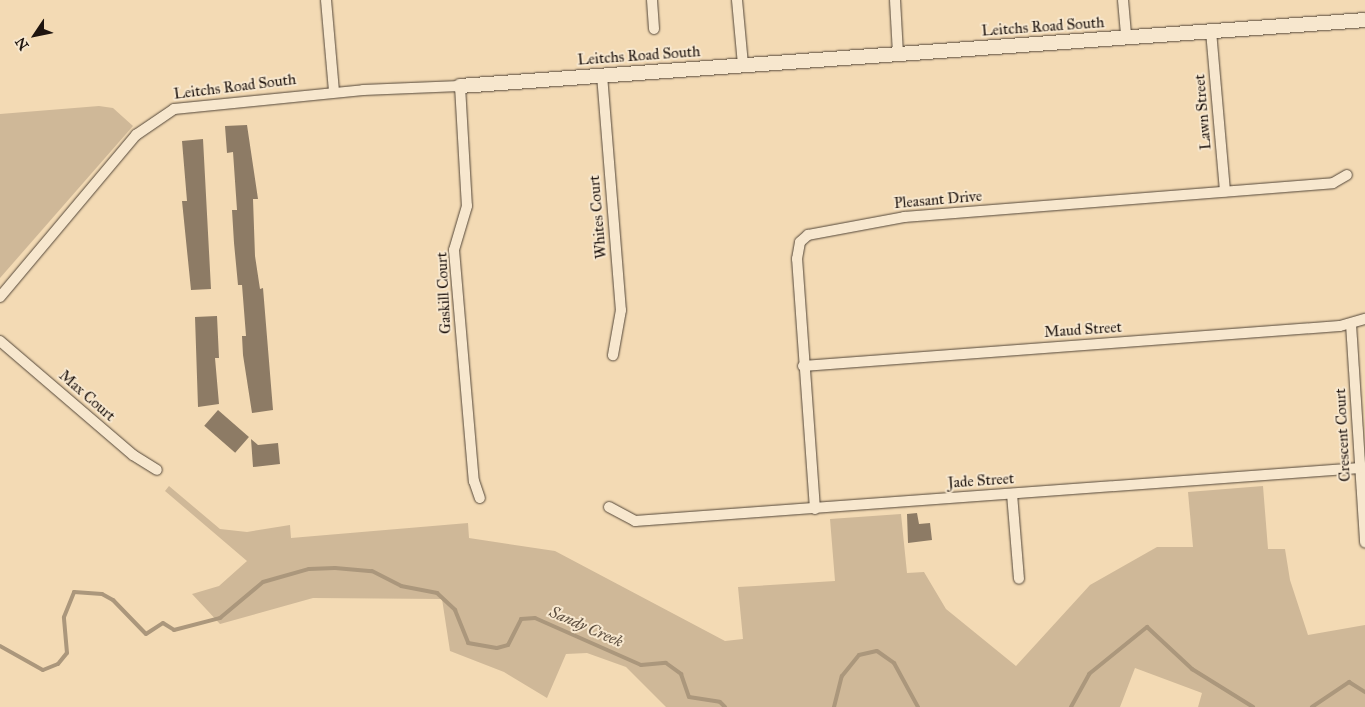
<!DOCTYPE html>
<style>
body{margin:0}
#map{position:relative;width:1365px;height:707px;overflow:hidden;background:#f3dab4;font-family:"IM FELL Great Primer",serif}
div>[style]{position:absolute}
.green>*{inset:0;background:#cfb898}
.stream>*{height:4px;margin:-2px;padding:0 2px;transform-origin:2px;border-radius:2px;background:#ab977c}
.building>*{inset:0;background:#8d7b65;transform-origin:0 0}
.roads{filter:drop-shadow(0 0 1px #534638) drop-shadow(0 0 1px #534638)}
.street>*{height:10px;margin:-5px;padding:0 5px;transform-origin:5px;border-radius:5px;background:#f7e7ce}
.secondary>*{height:14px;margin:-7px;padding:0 7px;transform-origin:7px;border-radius:7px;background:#f7e7ce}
span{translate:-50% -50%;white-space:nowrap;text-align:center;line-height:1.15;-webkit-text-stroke:4px #f7e7ce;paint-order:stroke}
.street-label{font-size:15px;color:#1e140f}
.water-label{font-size:16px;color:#5d4f40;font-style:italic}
.north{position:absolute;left:10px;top:10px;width:50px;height:50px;-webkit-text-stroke:4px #f7e7ce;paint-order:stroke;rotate:236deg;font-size:14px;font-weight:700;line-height:20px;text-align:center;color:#1e140f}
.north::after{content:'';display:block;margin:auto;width:18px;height:22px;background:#1e140f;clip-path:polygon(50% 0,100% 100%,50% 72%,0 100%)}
</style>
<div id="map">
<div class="green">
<i style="clip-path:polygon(99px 106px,113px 108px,133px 126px,0 278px,0 114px)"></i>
<i style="clip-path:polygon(169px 486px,220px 529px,247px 532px,290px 525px,291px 538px,468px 523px,469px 538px,555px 551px,725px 641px,743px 639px,738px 587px,835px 581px,830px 519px,901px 514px,907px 573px,924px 572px,946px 609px,1016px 666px,1090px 585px,1157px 547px,1193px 547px,1188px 492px,1263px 486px,1268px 549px,1285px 549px,1290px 580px,1308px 635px,1365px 625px,1365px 707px,1198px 707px,1202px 693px,1135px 668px,1120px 707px,666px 707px,626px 667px,587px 653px,566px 654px,547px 698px,504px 672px,450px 651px,442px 599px,313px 598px,220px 624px,192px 594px,219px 586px,247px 561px,165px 491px)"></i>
</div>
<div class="stream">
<i style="left:0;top:646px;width:49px;rotate:29.2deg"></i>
<i style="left:43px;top:670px;width:16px;rotate:-22deg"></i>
<i style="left:58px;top:664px;width:14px;rotate:-51deg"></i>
<i style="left:67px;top:653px;width:36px;rotate:-95deg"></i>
<i style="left:64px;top:617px;width:27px;rotate:-68deg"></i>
<i style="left:74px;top:592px;width:28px;rotate:4deg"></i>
<i style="left:102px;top:594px;width:13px;rotate:29deg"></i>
<i style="left:113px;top:600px;width:47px;rotate:45.9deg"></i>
<i style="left:146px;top:634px;width:20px;rotate:-33deg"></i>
<i style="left:163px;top:623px;width:13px;rotate:32deg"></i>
<i style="left:174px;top:630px;width:48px;rotate:-14.6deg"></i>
<i style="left:220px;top:618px;width:56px;rotate:-39.9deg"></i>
<i style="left:263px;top:582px;width:48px;rotate:-15.8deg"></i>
<i style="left:309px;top:569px;width:26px;rotate:-2deg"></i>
<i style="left:335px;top:568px;width:37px;rotate:5deg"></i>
<i style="left:372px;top:571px;width:33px;rotate:27deg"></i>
<i style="left:401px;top:586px;width:37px;rotate:11deg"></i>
<i style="left:437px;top:593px;width:25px;rotate:43deg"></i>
<i style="left:455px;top:610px;width:35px;rotate:68deg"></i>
<i style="left:468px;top:643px;width:29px;rotate:10deg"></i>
<i style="left:497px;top:648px;width:11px;rotate:-15deg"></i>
<i style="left:508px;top:645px;width:29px;rotate:-63deg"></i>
<i style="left:521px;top:619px;width:14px;rotate:-4deg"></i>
<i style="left:535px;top:618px;width:116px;rotate:23.9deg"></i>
<i style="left:641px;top:665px;width:25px;rotate:-5deg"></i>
<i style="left:666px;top:663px;width:19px;rotate:36deg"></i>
<i style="left:681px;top:674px;width:24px;rotate:71deg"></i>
<i style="left:689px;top:697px;width:31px;rotate:9deg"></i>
<i style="left:720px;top:702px;width:7px;rotate:45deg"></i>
<i style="left:834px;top:707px;width:32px;rotate:-76deg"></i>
<i style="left:842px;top:676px;width:27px;rotate:-51deg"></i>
<i style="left:859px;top:655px;width:18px;rotate:-13deg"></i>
<i style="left:877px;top:651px;width:21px;rotate:35deg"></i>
<i style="left:894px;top:663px;width:50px;rotate:61.4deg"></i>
<i style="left:1071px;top:707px;width:38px;rotate:-61deg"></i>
<i style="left:1089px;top:674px;width:75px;rotate:-39deg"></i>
<i style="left:1147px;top:627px;width:62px;rotate:43deg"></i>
<i style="left:1192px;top:669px;width:72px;rotate:31.9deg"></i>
<i style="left:1312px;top:707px;width:45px;rotate:-34deg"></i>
<i style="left:1349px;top:682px;width:19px;rotate:32deg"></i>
</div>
<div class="building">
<i style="clip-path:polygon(247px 125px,258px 199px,253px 199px,255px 256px,260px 289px,263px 288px,273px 410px,252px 413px,243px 355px,242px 336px,246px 336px,242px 285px,238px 285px,234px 243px,232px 210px,237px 210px,233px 152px,227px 153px,225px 126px)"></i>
<i style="clip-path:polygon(203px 139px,211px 289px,191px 290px,182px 201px,187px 201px,182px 141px)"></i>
<i style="clip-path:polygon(217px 316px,219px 358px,215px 358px,219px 404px,198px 407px,195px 317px)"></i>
<i style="left:218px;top:410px;width:41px;height:21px;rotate:41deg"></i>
<i style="clip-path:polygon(251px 439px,258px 445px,278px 443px,280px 464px,253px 467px)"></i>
<i style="clip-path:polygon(917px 513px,919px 524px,930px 523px,932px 540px,908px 543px,907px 514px)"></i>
</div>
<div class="roads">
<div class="street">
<i style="left:326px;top:0;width:92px;rotate:85deg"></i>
<i style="left:652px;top:0;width:29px;rotate:86deg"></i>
<i style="left:737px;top:0;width:65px;rotate:84.7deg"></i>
<i style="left:895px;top:0;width:53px;rotate:86.8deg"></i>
<i style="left:1123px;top:0;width:37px;rotate:85deg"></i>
<i style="left:1211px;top:31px;width:161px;rotate:85deg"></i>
<i style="left:602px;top:75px;width:236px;rotate:85.4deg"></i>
<i style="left:621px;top:310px;width:46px;rotate:100.1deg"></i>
<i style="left:0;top:297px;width:212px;rotate:-50deg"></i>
<i style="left:136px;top:135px;width:46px;rotate:-34.4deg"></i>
<i style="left:174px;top:109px;width:190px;rotate:-5.7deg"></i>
<i style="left:363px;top:90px;width:97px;rotate:-2.4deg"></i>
<i style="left:460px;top:86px;width:120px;rotate:86.7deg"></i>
<i style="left:467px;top:206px;width:46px;rotate:106.5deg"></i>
<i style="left:454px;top:250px;width:232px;rotate:85.1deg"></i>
<i style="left:474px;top:481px;width:18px;rotate:71deg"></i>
<i style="left:1351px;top:324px;width:219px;rotate:86.3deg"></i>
<i style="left:0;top:341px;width:175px;rotate:40.6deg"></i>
<i style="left:133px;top:455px;width:28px;rotate:32deg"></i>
<i style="left:803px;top:366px;width:538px;rotate:-4.26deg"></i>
<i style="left:1340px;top:326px;width:26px;rotate:-16deg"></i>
<i style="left:1012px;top:494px;width:85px;rotate:85.3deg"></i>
<i style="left:609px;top:507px;width:30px;rotate:28deg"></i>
<i style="left:635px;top:521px;width:727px;rotate:-4.18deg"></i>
<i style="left:815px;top:509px;width:251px;rotate:-94.1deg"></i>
<i style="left:797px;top:259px;width:17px;rotate:-80deg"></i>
<i style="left:800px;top:242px;width:11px;rotate:-41deg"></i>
<i style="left:808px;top:235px;width:98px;rotate:-10.6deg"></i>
<i style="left:904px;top:217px;width:430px;rotate:-4.5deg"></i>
<i style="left:1333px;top:183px;width:16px;rotate:-30deg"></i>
</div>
<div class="secondary">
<i style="left:460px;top:86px;width:907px;rotate:-4.17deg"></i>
</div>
</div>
<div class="street-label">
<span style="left:1043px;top:27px;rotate:-4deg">Leitchs Road South</span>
<span style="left:639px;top:56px;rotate:-4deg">Leitchs Road South</span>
<span style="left:235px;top:87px;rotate:-7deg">Leitchs Road South</span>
<span style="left:1203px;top:112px;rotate:-95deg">Lawn Street</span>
<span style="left:938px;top:200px;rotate:-5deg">Pleasant Drive</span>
<span style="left:598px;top:217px;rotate:-95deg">Whites Court</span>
<span style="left:444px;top:293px;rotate:-93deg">Gaskill Court</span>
<span style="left:1083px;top:330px;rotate:-4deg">Maud Street</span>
<span style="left:87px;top:396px;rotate:41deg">Max Court</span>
<span style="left:1343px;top:435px;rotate:-93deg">Crescent Court</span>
<span style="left:981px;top:481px;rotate:-4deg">Jade Street</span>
</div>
<div class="water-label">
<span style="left:586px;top:627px;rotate:24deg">Sandy Creek</span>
</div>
<div class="north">N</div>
</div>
